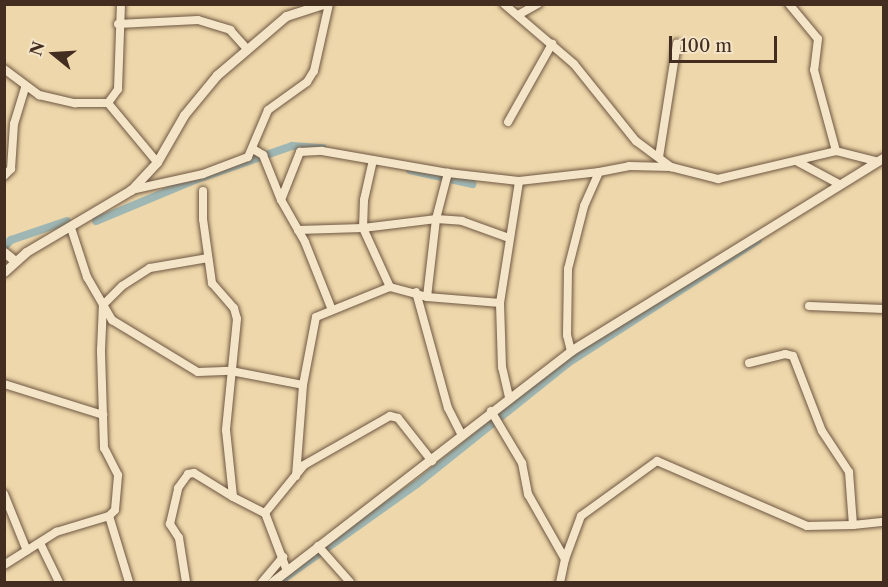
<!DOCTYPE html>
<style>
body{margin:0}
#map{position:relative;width:888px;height:587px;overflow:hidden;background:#eed7aa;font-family:"Libre Caslon Text",serif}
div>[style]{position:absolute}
.canal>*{height:8px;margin:-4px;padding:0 4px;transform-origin:4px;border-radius:4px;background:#9eb7b4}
.roads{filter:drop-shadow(0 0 2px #6e5742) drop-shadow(0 0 2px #6e5742)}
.minor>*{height:8px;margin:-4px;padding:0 4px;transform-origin:4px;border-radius:4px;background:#f4e5c8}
.tertiary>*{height:9px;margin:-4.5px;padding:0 4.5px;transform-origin:4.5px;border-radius:4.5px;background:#f4e5c8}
span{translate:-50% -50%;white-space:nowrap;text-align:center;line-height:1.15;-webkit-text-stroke:5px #f4e5c8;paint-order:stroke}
.frame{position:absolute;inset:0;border:6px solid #432c20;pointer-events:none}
.north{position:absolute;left:24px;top:24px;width:60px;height:60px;-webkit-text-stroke:4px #f4e5c8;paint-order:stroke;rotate:288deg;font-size:16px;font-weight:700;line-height:24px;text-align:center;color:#432c20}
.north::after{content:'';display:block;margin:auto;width:21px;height:27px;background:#432c20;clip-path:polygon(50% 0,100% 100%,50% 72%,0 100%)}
.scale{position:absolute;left:669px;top:36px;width:108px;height:27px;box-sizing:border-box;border:3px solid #432c20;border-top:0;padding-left:8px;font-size:18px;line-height:21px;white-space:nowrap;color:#432c20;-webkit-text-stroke:4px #f4e5c8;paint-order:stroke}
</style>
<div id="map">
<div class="canal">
<i style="left:410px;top:170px;width:64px;rotate:12.7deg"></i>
<i style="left:96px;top:221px;width:104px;rotate:-22.6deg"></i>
<i style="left:192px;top:181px;width:106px;rotate:-19.3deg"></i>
<i style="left:292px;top:146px;width:31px;rotate:4deg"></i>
<i style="left:4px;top:247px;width:10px;rotate:-45deg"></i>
<i style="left:11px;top:240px;width:59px;rotate:-18.7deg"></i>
<i style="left:279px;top:582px;width:169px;rotate:-35.4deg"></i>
<i style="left:417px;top:484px;width:193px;rotate:-38.7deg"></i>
<i style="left:568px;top:363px;width:226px;rotate:-32.9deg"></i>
</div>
<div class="roads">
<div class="minor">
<i style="left:504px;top:4px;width:92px;rotate:40.6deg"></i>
<i style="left:574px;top:64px;width:99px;rotate:51.2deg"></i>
<i style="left:636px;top:141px;width:44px;rotate:36.6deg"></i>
<i style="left:671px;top:167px;width:49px;rotate:14.3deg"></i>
<i style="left:718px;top:179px;width:121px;rotate:-13.3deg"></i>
<i style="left:836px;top:151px;width:40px;rotate:14.4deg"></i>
<i style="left:789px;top:4px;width:45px;rotate:50.4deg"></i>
<i style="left:818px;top:39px;width:31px;rotate:97deg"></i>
<i style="left:814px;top:70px;width:84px;rotate:74.8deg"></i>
<i style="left:518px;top:15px;width:23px;rotate:-29deg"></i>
<i style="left:118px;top:24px;width:80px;rotate:-2.9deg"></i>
<i style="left:198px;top:20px;width:34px;rotate:17deg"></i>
<i style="left:230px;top:30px;width:24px;rotate:48deg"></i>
<i style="left:4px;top:69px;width:44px;rotate:36.6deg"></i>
<i style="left:39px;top:95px;width:37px;rotate:13deg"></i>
<i style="left:75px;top:103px;width:33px"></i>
<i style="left:108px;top:103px;width:77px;rotate:50.3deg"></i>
<i style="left:108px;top:103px;width:17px;rotate:-54deg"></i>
<i style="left:118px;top:89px;width:85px;rotate:-88deg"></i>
<i style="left:508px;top:122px;width:90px;rotate:-60.6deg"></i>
<i style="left:253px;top:149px;width:12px;rotate:31deg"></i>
<i style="left:263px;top:155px;width:48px;rotate:68.2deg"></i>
<i style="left:659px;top:157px;width:115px;rotate:-81deg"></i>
<i style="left:373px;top:160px;width:41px;rotate:102.7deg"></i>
<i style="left:364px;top:200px;width:28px;rotate:92deg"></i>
<i style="left:363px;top:228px;width:65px;rotate:65.4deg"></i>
<i style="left:798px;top:162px;width:47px;rotate:28.2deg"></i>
<i style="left:4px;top:176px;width:10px;rotate:-45deg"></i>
<i style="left:11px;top:169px;width:45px;rotate:-86.2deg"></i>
<i style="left:14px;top:124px;width:39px;rotate:-73deg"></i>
<i style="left:131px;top:190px;width:74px;rotate:-12.5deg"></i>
<i style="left:203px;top:174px;width:48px;rotate:-20.7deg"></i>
<i style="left:248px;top:157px;width:51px;rotate:-66.9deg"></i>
<i style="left:268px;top:110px;width:48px;rotate:-35.7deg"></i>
<i style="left:307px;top:82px;width:13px;rotate:-58deg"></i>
<i style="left:314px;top:71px;width:69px;rotate:-77.4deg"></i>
<i style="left:203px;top:191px;width:28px;rotate:90deg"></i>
<i style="left:203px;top:219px;width:65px;rotate:82deg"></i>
<i style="left:212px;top:283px;width:33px;rotate:49deg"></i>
<i style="left:234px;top:308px;width:11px;rotate:75deg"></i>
<i style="left:237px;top:319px;width:112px;rotate:95.7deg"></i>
<i style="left:226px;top:430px;width:67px;rotate:84deg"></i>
<i style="left:233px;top:497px;width:36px;rotate:27deg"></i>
<i style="left:265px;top:513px;width:62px;rotate:69.2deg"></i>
<i style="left:71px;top:228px;width:52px;rotate:71.9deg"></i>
<i style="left:87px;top:277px;width:50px;rotate:59.8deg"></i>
<i style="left:112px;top:320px;width:100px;rotate:31.2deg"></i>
<i style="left:198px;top:372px;width:33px;rotate:-2deg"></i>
<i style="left:231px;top:371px;width:73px;rotate:11deg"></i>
<i style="left:303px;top:385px;width:69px;rotate:-79.2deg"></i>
<i style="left:316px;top:317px;width:80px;rotate:-22.1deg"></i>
<i style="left:390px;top:287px;width:38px;rotate:15deg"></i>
<i style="left:298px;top:230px;width:65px;rotate:-1.8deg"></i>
<i style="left:363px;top:228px;width:74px;rotate:-7deg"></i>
<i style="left:436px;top:219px;width:26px;rotate:4deg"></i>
<i style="left:462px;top:221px;width:50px;rotate:19.9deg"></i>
<i style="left:416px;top:292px;width:120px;rotate:74.6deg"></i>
<i style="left:448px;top:408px;width:31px;rotate:63deg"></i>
<i style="left:500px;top:303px;width:123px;rotate:-81.1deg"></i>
<i style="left:809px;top:306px;width:75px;rotate:2.3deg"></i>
<i style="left:332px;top:310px;width:73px;rotate:-111.7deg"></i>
<i style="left:305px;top:242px;width:48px;rotate:-119.7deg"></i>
<i style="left:281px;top:200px;width:52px;rotate:-68.4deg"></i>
<i style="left:300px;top:152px;width:22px;rotate:-3deg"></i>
<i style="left:322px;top:151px;width:128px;rotate:9.9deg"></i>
<i style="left:571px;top:351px;width:16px;rotate:-104deg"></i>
<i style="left:567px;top:335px;width:66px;rotate:-89.1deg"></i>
<i style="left:568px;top:269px;width:65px;rotate:-75.7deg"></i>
<i style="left:584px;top:206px;width:37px;rotate:-66deg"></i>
<i style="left:599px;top:172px;width:31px;rotate:-11deg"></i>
<i style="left:629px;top:166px;width:42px;rotate:1.4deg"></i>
<i style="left:749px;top:363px;width:37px;rotate:-14deg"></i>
<i style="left:785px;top:354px;width:8px;rotate:14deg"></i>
<i style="left:793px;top:356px;width:80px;rotate:68.9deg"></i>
<i style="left:822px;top:431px;width:49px;rotate:56.6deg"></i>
<i style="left:849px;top:472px;width:53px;rotate:85.7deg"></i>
<i style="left:853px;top:525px;width:31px;rotate:-6deg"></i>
<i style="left:4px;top:384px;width:104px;rotate:17.4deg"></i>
<i style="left:509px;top:397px;width:31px;rotate:-103deg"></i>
<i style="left:502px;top:367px;width:64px;rotate:-91.8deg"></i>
<i style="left:500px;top:303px;width:73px;rotate:-175.3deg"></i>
<i style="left:427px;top:297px;width:79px;rotate:-83.4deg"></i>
<i style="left:436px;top:219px;width:48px;rotate:-75.4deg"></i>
<i style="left:448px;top:173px;width:71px;rotate:6.4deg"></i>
<i style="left:519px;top:181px;width:81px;rotate:-6.4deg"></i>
<i style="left:491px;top:411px;width:61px;rotate:59.2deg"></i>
<i style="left:522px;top:463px;width:32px;rotate:79deg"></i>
<i style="left:528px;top:494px;width:75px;rotate:60.4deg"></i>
<i style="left:565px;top:559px;width:24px;rotate:102deg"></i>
<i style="left:296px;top:476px;width:91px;rotate:-85.6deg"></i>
<i style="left:4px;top:494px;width:61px;rotate:68deg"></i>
<i style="left:265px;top:513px;width:62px;rotate:-50.9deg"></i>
<i style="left:304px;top:465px;width:99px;rotate:-29.7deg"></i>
<i style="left:390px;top:416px;width:8px;rotate:14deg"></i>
<i style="left:398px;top:418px;width:55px;rotate:51.7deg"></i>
<i style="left:109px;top:516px;width:8px;rotate:-45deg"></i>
<i style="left:115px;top:510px;width:35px;rotate:-85deg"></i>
<i style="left:118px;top:475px;width:30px;rotate:-117deg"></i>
<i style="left:104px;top:448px;width:98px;rotate:-91.8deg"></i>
<i style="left:101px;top:350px;width:45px;rotate:-87.5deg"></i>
<i style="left:103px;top:305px;width:27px;rotate:-45deg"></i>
<i style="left:122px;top:286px;width:33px;rotate:-33deg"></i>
<i style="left:150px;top:268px;width:59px;rotate:-9.8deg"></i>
<i style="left:40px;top:543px;width:43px;rotate:64deg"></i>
<i style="left:318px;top:546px;width:48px;rotate:48.4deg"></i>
<i style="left:565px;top:559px;width:46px;rotate:-69.6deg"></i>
<i style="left:581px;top:516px;width:94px;rotate:-35.9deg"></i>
<i style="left:657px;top:461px;width:163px;rotate:23.4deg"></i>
<i style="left:807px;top:526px;width:46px;rotate:-1.2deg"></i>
<i style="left:4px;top:565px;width:62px;rotate:-32.4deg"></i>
<i style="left:56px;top:532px;width:55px;rotate:-16.8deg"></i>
<i style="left:109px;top:516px;width:69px;rotate:73.1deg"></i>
<i style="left:186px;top:582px;width:45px;rotate:-99deg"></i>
<i style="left:179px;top:538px;width:17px;rotate:-123deg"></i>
<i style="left:170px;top:524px;width:37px;rotate:-77deg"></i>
<i style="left:178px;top:488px;width:17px;rotate:-54deg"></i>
<i style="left:188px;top:474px;width:6px;rotate:-9deg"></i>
<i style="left:194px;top:473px;width:46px;rotate:31.6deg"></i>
<i style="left:262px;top:582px;width:33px;rotate:-50deg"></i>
</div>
<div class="tertiary">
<i style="left:4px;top:252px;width:13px;rotate:39deg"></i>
<i style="left:4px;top:272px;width:30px;rotate:-42deg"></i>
<i style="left:26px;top:252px;width:122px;rotate:-30.6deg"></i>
<i style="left:131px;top:190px;width:38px;rotate:-47deg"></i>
<i style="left:157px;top:162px;width:54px;rotate:-60.1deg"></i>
<i style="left:184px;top:115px;width:52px;rotate:-50.5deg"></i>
<i style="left:217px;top:75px;width:91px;rotate:-40.5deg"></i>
<i style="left:286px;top:16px;width:39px;rotate:-18deg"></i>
<i style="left:272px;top:582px;width:379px;rotate:-37.7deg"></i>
<i style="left:572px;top:350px;width:367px;rotate:-31.7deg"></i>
</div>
</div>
<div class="frame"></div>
<div class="north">N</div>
<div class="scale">100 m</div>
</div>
